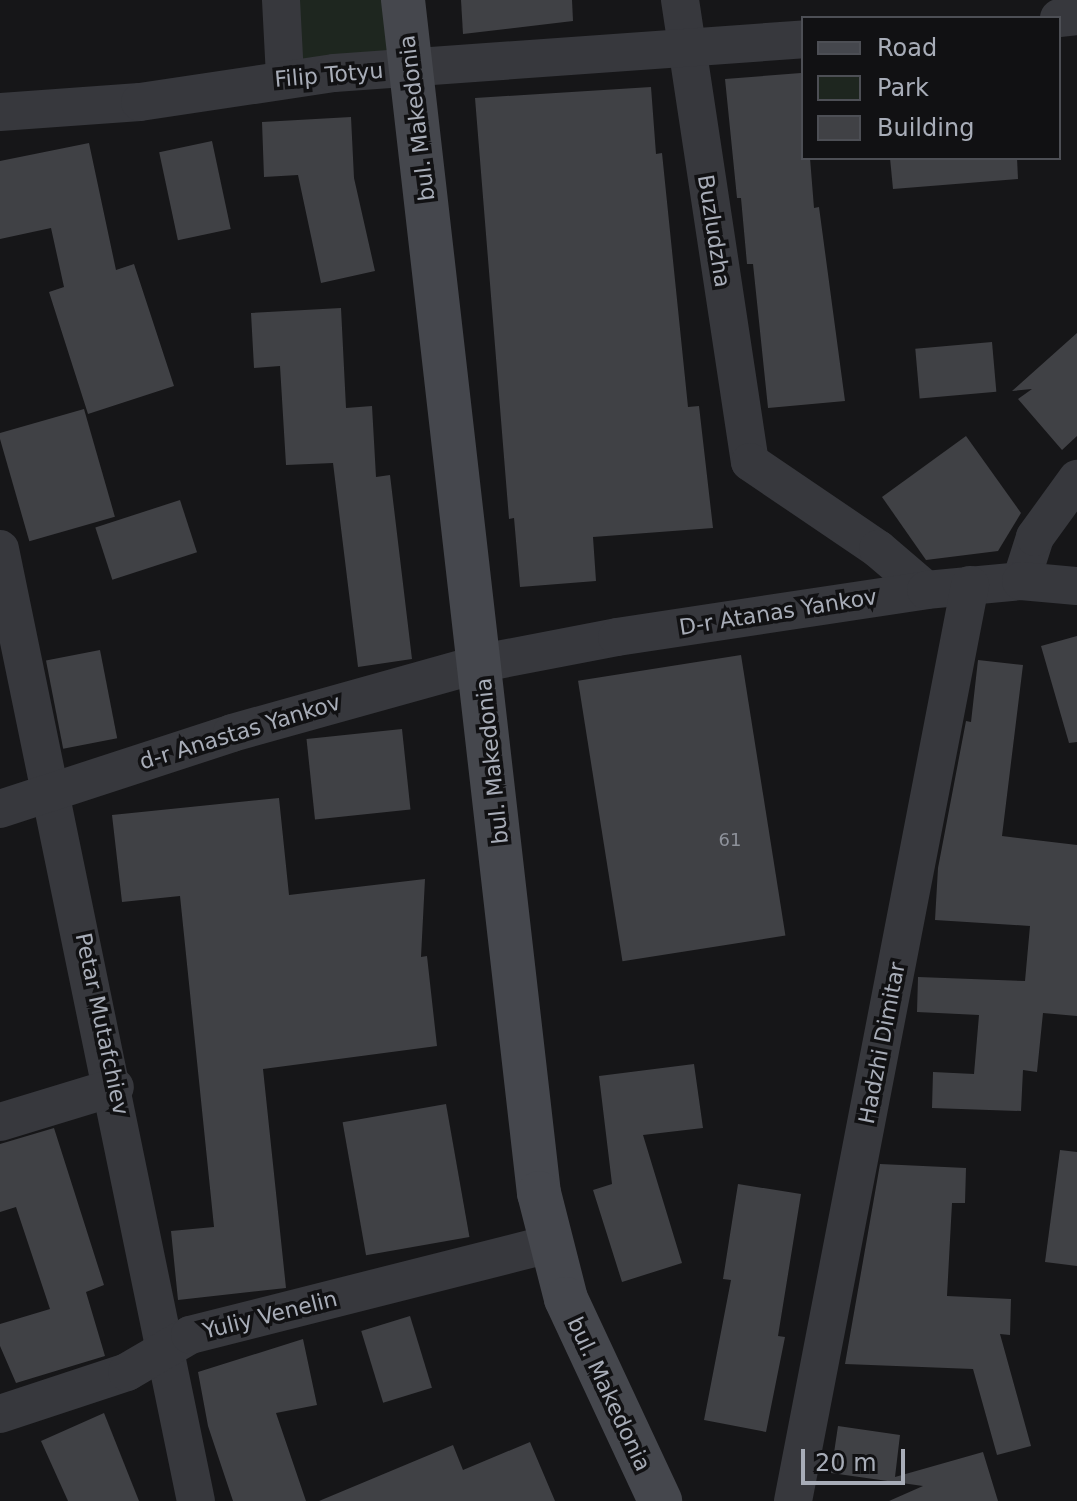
<!DOCTYPE html>
<style>
body{margin:0}
#map{position:relative;width:1077px;height:1501px;overflow:hidden;background:#161618;font-family:"DejaVu Sans",sans-serif}
div>[style]{position:absolute}
.green>*{inset:0;background:#1e261f}
.building>*{inset:0;background:#404145;transform-origin:0 0}
.street>*{height:38px;margin:-19px;padding:0 19px;transform-origin:19px;border-radius:19px;background:#37383d}
.secondary>*{height:44px;margin:-22px;padding:0 22px;transform-origin:22px;border-radius:22px;background:#45474d}
span{translate:-50% -50%;white-space:nowrap;text-align:center;line-height:1.15;-webkit-text-stroke:7px #111113;paint-order:stroke}
.number-label{font-size:18px;color:#8e929b}
.number-label span{-webkit-text-stroke-width:0}
.street-label{font-size:22px;color:#a8adb8}
.legend{position:absolute;left:801px;top:16px;width:260px;height:144px;box-sizing:border-box;background:#111113;border:2px solid #4d4f55;margin:0;padding:10px 14px;list-style:none;font-size:24px;color:#a8adb8}
.legend li{display:flex;align-items:center;gap:16px;height:40px}
.legend b{width:40px;border:2px solid #4d4f55}
.scale{position:absolute;left:801px;top:1449px;width:104px;height:36px;box-sizing:border-box;border:4px solid #a8adb8;border-top:0;padding-left:10px;font-size:24px;line-height:28px;white-space:nowrap;color:#a8adb8;-webkit-text-stroke:6px #111113;paint-order:stroke}
</style>
<div id="map">
<div class="green">
<i style="clip-path:polygon(281px 0,403px 0,411px 68px,285px 77px)"></i>
</div>
<div class="building">
<i style="clip-path:polygon(461px 0,572px 0,573px 21px,463px 34px)"></i>
<i style="clip-path:polygon(801px 73px,803px 158px,810px 158px,814px 208px,819px 207px,845px 401px,768px 408px,753px 264px,747px 264px,741px 198px,737px 198px,725px 79px)"></i>
<i style="clip-path:polygon(651px 87px,656px 154px,662px 153px,688px 407px,699px 406px,713px 528px,593px 537px,596px 581px,520px 587px,514px 518px,509px 519px,475px 98px)"></i>
<i style="clip-path:polygon(351px 117px,354px 178px,375px 271px,321px 283px,298px 175px,264px 177px,262px 122px)"></i>
<i style="left:212px;top:141px;width:90px;height:54px;rotate:78deg"></i>
<i style="clip-path:polygon(89px 143px,116px 270px,134px 264px,174px 386px,88px 414px,49px 292px,64px 287px,51px 228px,0 239px,0 161px)"></i>
<i style="clip-path:polygon(890px 158px,1017px 158px,1018px 179px,893px 189px)"></i>
<i style="clip-path:polygon(341px 308px,346px 408px,372px 406px,376px 477px,390px 475px,412px 659px,358px 667px,333px 463px,286px 465px,280px 366px,254px 368px,251px 313px)"></i>
<i style="clip-path:polygon(1077px 333px,1077px 436px,1062px 450px,1018px 399px,1032px 389px,1012px 391px)"></i>
<i style="left:992px;top:342px;width:50px;height:77px;rotate:85deg"></i>
<i style="left:84px;top:409px;width:112px;height:89px;rotate:74deg"></i>
<i style="clip-path:polygon(966px 436px,1021px 513px,998px 551px,926px 560px,882px 497px)"></i>
<i style="left:180px;top:500px;width:55px;height:89px;rotate:72deg"></i>
<i style="clip-path:polygon(1077px 636px,1077px 742px,1069px 743px,1041px 646px)"></i>
<i style="left:100px;top:650px;width:90px;height:55px;rotate:79deg"></i>
<i style="left:741px;top:655px;width:284px;height:165px;rotate:81deg"></i>
<i style="clip-path:polygon(978px 660px,1023px 665px,1002px 836px,1077px 845px,1077px 1016px,1043px 1013px,1037px 1072px,1023px 1070px,1021px 1111px,932px 1108px,933px 1072px,974px 1074px,979px 1015px,917px 1012px,918px 977px,1025px 981px,1030px 926px,935px 920px,938px 868px,966px 721px,971px 722px)"></i>
<i style="left:402px;top:729px;width:81px;height:96px;rotate:84deg"></i>
<i style="clip-path:polygon(279px 798px,289px 895px,425px 879px,421px 957px,427px 956px,437px 1046px,263px 1069px,286px 1288px,178px 1300px,171px 1231px,214px 1227px,180px 896px,122px 902px,112px 815px)"></i>
<i style="clip-path:polygon(694px 1064px,703px 1128px,643px 1135px,682px 1263px,622px 1282px,593px 1190px,612px 1184px,599px 1076px)"></i>
<i style="left:446px;top:1104px;width:135px;height:105px;rotate:80deg"></i>
<i style="clip-path:polygon(54px 1128px,104px 1285px,86px 1292px,105px 1356px,16px 1383px,0 1346px,0 1324px,50px 1309px,16px 1207px,0 1212px,0 1144px)"></i>
<i style="clip-path:polygon(1060px 1150px,1077px 1152px,1077px 1266px,1045px 1262px)"></i>
<i style="clip-path:polygon(880px 1164px,966px 1168px,965px 1203px,952px 1203px,947px 1296px,1011px 1299px,1010px 1335px,1000px 1334px,1031px 1446px,997px 1455px,973px 1369px,845px 1364px)"></i>
<i style="clip-path:polygon(738px 1184px,801px 1194px,778px 1336px,785px 1337px,766px 1432px,704px 1420px,731px 1280px,723px 1279px)"></i>
<i style="left:410px;top:1316px;width:75px;height:51px;rotate:73deg"></i>
<i style="clip-path:polygon(303px 1339px,317px 1405px,276px 1413px,306px 1501px,233px 1501px,208px 1426px,198px 1372px)"></i>
<i style="clip-path:polygon(104px 1413px,139px 1501px,68px 1501px,41px 1441px)"></i>
<i style="clip-path:polygon(838px 1426px,900px 1435px,895px 1477px,983px 1452px,998px 1501px,889px 1501px,923px 1486px,831px 1473px)"></i>
<i style="clip-path:polygon(530px 1442px,555px 1501px,319px 1501px,453px 1445px,463px 1470px)"></i>
</div>
<div class="street">
<i style="left:281px;top:0;width:77px;rotate:87deg"></i>
<i style="left:680px;top:0;width:467px;rotate:81.4deg"></i>
<i style="left:750px;top:462px;width:155px;rotate:34.2deg"></i>
<i style="left:878px;top:549px;width:63px;rotate:40.5deg"></i>
<i style="left:1059px;top:18px;width:18px;rotate:-6deg"></i>
<i style="left:0;top:112px;width:140px;rotate:-4.1deg"></i>
<i style="left:140px;top:102px;width:196px;rotate:-8.5deg"></i>
<i style="left:334px;top:73px;width:470px;rotate:-4.1deg"></i>
<i style="left:0;top:549px;width:972px;rotate:78.37deg"></i>
<i style="left:1021px;top:581px;width:46px;rotate:-72.3deg"></i>
<i style="left:1035px;top:537px;width:72px;rotate:-54.1deg"></i>
<i style="left:0;top:809px;width:244px;rotate:-18.1deg"></i>
<i style="left:232px;top:733px;width:260px;rotate:-15.6deg"></i>
<i style="left:482px;top:663px;width:137px;rotate:-10.9deg"></i>
<i style="left:617px;top:637px;width:313px;rotate:-8.6deg"></i>
<i style="left:926px;top:590px;width:95px;rotate:-5.4deg"></i>
<i style="left:1021px;top:581px;width:56px;rotate:5.1deg"></i>
<i style="left:0;top:1122px;width:120px;rotate:-16.9deg"></i>
<i style="left:0;top:1414px;width:134px;rotate:-18.3deg"></i>
<i style="left:127px;top:1372px;width:73px;rotate:-30.4deg"></i>
<i style="left:190px;top:1335px;width:371px;rotate:-14.2deg"></i>
<i style="left:793px;top:1501px;width:933px;rotate:-79.06deg"></i>
</div>
<div class="secondary">
<i style="left:403px;top:0;width:1201px;rotate:83.5deg"></i>
<i style="left:539px;top:1193px;width:109px;rotate:75.7deg"></i>
<i style="left:566px;top:1299px;width:223px;rotate:65deg"></i>
</div>
<div class="number-label">
<span style="left:730px;top:840px">61</span>
</div>
<div class="street-label">
<span style="left:329px;top:75px;rotate:-5deg">Filip Totyu</span>
<span style="left:417px;top:118px;rotate:-97deg">bul. Makedonia</span>
<span style="left:714px;top:231px;rotate:81deg">Buzludzha</span>
<span style="left:778px;top:612px;rotate:-9deg">D-r Atanas Yankov</span>
<span style="left:240px;top:732px;rotate:-17deg">d-r Anastas Yankov</span>
<span style="left:492px;top:761px;rotate:-96deg">bul. Makedonia</span>
<span style="left:102px;top:1024px;rotate:78deg">Petar Mutafchiev</span>
<span style="left:882px;top:1043px;rotate:-79deg">Hadzhi Dimitar</span>
<span style="left:270px;top:1315px;rotate:-14deg">Yuliy Venelin</span>
<span style="left:609px;top:1394px;rotate:65deg">bul. Makedonia</span>
</div>
<ul class="legend">
<li><b style="height:10px;background:#45474d"></b>Road</li>
<li><b style="height:22px;background:#1e261f"></b>Park</li>
<li><b style="height:22px;background:#404145"></b>Building</li>
</ul>
<div class="scale">20 m</div>
</div>
